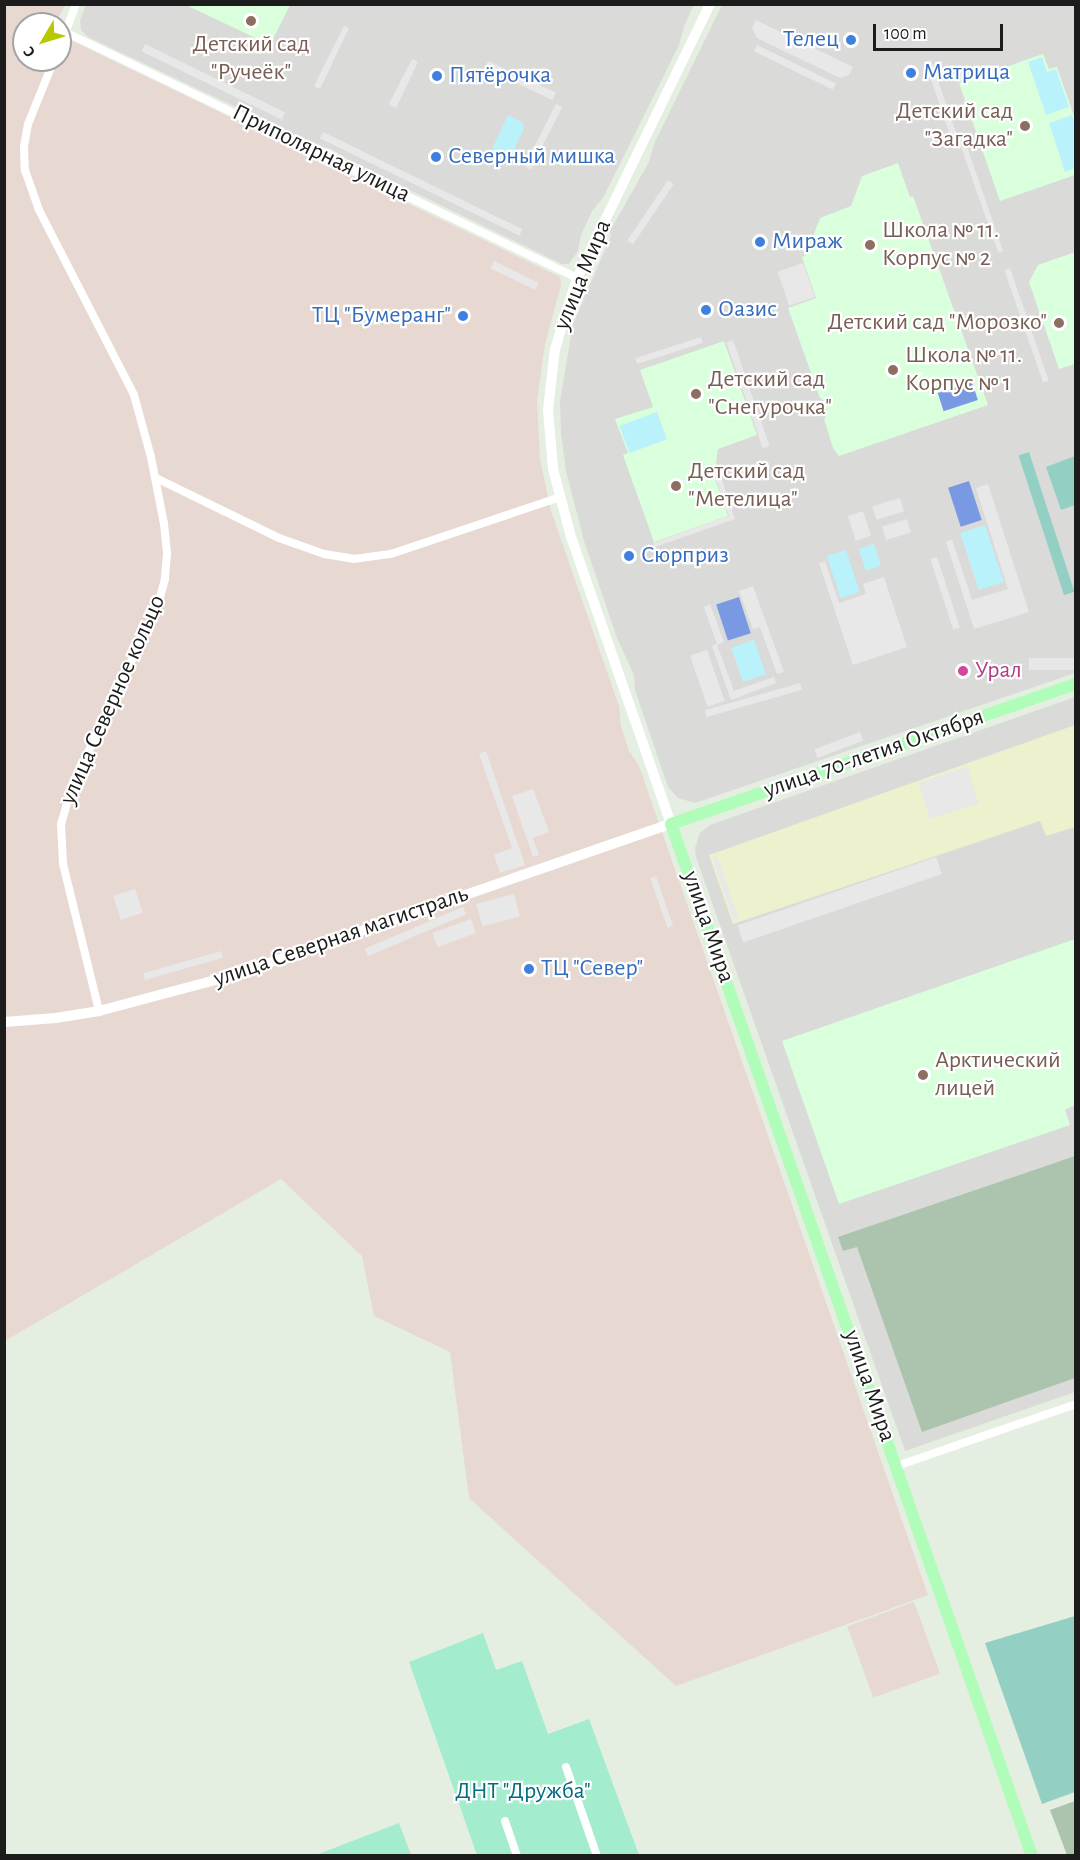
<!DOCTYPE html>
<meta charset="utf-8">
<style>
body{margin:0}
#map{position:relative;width:1080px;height:1860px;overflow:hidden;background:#e4eee1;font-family:"Alegreya Sans",sans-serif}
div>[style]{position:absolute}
.residential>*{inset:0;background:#dadad9}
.commercial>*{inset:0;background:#edf1ce}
.industrial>*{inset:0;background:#e8d8d2;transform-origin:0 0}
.education>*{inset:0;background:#d9ffdc}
.construction>*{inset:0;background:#acc3ae}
.grass>*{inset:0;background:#a3ecce}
.forest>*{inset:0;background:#93d0c3;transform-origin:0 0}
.park>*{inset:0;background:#baf2fc;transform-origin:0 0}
.pitch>*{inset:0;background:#799ae3;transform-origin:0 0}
.parking>*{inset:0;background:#e8e8e8;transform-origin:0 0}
.minor>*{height:8px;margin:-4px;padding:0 4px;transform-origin:4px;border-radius:4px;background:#fff}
.tertiary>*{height:10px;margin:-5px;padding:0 5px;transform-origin:5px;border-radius:5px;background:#fff}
.secondary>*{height:12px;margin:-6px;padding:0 6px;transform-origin:6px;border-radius:6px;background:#b0fdba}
.dots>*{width:16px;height:16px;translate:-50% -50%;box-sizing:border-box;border:3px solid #fff;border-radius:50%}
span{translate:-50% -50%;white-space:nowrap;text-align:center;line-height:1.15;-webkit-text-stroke:4.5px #fff;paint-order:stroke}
.shop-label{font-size:24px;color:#366cbe}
.right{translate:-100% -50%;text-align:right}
.left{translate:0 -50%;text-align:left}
.education-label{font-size:24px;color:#785e54}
.street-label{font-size:24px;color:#1c1c1c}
.hotel-label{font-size:24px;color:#b23c85}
.park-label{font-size:24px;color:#056b7f}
.frame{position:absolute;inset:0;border:6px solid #1c1c1c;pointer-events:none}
.north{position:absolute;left:12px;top:12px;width:60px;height:60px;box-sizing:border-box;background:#fff;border:2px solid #a4a4a4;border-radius:50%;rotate:232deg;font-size:16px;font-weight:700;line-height:24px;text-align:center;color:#1c1c1c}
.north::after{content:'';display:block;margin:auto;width:21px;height:27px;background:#b8c800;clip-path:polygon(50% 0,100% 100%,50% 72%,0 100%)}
.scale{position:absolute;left:873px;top:24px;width:130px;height:27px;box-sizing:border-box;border:3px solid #1c1c1c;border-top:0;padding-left:8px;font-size:18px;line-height:21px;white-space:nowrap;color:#1c1c1c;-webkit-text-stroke:4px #fff;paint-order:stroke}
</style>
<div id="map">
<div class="residential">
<i style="clip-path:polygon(86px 4px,694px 5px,684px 26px,679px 45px,603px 198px,592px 211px,581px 235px,578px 251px,569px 264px,562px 264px,356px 164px,331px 149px,316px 145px,88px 37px,81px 30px,80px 21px)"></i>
<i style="clip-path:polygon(722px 5px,1075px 5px,1075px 673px,695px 803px,678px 798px,668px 787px,635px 690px,634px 675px,617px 638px,584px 541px,566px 471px,561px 433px,560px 401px,573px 324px,611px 236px,610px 231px,649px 162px,654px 144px)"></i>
<i style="clip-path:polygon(1075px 697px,1075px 1392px,905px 1451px,696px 857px,695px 848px,700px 833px,710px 825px)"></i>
</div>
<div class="commercial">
<i style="clip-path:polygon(1075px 725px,1075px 827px,1046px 836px,1040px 821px,733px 924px,709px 855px)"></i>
</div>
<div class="industrial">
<i style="clip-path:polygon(4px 5px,65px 5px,55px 24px,24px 24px,24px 60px,60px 60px,60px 35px,560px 277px,561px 285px,545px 344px,537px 401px,540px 459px,551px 511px,619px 706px,621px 726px,629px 751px,639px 766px,928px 1595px,676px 1686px,469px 1498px,450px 1352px,374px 1316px,362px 1256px,281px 1179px,5px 1341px)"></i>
<i style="left:914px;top:1602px;width:76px;height:71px;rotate:70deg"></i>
</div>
<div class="education">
<i style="clip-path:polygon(186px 5px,290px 5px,270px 45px)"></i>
<i style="clip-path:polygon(1043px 54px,1049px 69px,1057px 67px,1075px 119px,1075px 175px,1000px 201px,959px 83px)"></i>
<i style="clip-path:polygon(898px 163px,910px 197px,913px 196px,988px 405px,839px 456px,833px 448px,824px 419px,828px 413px,824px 401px,820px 398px,788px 308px,816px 298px,802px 257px,806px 255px,820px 218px,851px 206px,862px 176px)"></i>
<i style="clip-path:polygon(1075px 252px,1075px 364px,1059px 369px,1029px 282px,1038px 265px)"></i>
<i style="clip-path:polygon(724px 341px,757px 435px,718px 449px,714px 476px,728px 516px,654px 542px,623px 455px,628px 453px,615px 419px,653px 407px,640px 370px)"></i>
<i style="clip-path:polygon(1075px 939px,1075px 1105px,1065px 1110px,1070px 1125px,839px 1204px,782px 1041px)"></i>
</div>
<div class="construction">
<i style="clip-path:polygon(1075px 1156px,1075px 1378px,922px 1432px,857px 1247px,843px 1251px,838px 1237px)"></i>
<i style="clip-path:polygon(1075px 1801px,1075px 1855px,1067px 1855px,1050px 1810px)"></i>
</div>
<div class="grass">
<i style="clip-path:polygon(483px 1633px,496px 1670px,522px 1661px,548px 1734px,589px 1719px,639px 1855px,477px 1855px,409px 1662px)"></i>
<i style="clip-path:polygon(399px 1823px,411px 1855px,316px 1855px)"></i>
</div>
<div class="forest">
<i style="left:1029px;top:452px;width:147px;height:11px;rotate:72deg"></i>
<i style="clip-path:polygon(1075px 456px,1075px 505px,1061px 510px,1046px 467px)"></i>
<i style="clip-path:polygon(1075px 1616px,1075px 1792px,1042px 1804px,985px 1643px)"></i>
</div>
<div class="park">
<i style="clip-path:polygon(1042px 57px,1047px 72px,1056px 69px,1069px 107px,1046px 115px,1028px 62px)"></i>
<i style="clip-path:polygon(508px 115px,522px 122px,524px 128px,509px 160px,491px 151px)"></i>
<i style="clip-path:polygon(1072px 115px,1075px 124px,1075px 168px,1065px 172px,1049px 123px)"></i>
<i style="left:657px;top:412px;width:29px;height:40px;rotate:70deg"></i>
<i style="left:985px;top:525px;width:60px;height:26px;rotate:72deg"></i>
<i style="left:874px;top:544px;width:23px;height:16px;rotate:72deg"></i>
<i style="left:846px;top:550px;width:44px;height:20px;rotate:72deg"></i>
<i style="left:754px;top:640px;width:36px;height:24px;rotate:71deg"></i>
</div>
<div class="pitch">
<i style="left:972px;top:382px;width:19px;height:36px;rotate:72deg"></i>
<i style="left:969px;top:481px;width:41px;height:22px;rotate:72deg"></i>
<i style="left:739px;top:597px;width:38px;height:24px;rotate:72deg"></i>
</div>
<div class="parking">
<i style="clip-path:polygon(756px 20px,853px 67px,849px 75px,840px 78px,757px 38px,752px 28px)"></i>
<i style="clip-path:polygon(344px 26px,349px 28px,320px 89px,314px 86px)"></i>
<i style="left:145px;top:44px;width:156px;height:8px;rotate:26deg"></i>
<i style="left:757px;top:45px;width:88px;height:7px;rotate:26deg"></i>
<i style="clip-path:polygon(412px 59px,418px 62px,396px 108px,389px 104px)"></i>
<i style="clip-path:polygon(931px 60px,956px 133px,965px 141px,1003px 251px,998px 252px,960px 144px,950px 135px,925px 62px)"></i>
<i style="left:488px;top:61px;width:75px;height:8px;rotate:25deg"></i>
<i style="left:556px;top:104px;width:7px;height:70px;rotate:27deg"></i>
<i style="left:323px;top:132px;width:222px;height:7px;rotate:26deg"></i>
<i style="left:668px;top:180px;width:7px;height:73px;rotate:34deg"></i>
<i style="left:494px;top:261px;width:50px;height:8px;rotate:26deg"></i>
<i style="left:803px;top:263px;width:36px;height:27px;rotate:71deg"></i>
<i style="left:1010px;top:268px;width:119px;height:6px;rotate:71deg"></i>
<i style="left:701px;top:337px;width:6px;height:69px;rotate:72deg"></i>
<i style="left:733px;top:340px;width:112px;height:7px;rotate:71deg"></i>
<i style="clip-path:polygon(720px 474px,735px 519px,655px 547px,653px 543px,729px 516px,715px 476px)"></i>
<i style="clip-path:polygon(988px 484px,1029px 612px,974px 629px,946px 542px,952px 539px,972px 600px,1008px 589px,976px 488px)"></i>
<i style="left:900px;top:498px;width:14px;height:29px;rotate:73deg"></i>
<i style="left:863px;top:511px;width:26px;height:16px;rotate:72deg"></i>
<i style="left:907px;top:519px;width:14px;height:26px;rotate:73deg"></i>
<i style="left:937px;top:557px;width:74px;height:7px;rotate:72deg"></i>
<i style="clip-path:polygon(825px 561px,839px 603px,866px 594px,863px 584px,884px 577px,907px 647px,853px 665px,819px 563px)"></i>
<i style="clip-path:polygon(753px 586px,784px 672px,777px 674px,760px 627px,753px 629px,739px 591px)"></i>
<i style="clip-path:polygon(710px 604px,724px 642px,717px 645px,734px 691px,774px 677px,776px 683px,731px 700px,712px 646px,717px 644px,704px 607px)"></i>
<i style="left:707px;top:650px;width:54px;height:18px;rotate:71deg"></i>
<i style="left:1075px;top:658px;width:12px;height:46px;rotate:90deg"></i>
<i style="left:800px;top:683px;width:7px;height:99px;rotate:74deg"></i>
<i style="left:860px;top:732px;width:9px;height:49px;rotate:69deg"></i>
<i style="clip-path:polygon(486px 751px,525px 865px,500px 873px,494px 855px,512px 848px,479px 754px)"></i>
<i style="left:967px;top:767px;width:38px;height:51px;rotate:72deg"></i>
<i style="clip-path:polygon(533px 789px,549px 832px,533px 838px,539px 855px,533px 857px,512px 796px)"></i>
<i style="left:717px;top:856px;width:67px;height:5px;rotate:71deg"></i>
<i style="left:936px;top:857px;width:18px;height:210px;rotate:71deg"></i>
<i style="left:656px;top:876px;width:53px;height:6px;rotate:71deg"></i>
<i style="left:135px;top:889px;width:25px;height:23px;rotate:72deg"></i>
<i style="left:514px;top:894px;width:23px;height:39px;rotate:75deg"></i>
<i style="left:463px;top:907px;width:8px;height:107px;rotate:67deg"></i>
<i style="left:471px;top:919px;width:15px;height:41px;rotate:70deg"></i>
<i style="left:221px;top:951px;width:7px;height:81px;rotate:74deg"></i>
</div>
<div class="minor">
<i style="left:65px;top:32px;width:568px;rotate:25.66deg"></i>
<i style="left:60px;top:47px;width:46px;rotate:-69.6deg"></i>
<i style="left:54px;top:60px;width:69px;rotate:112.1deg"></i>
<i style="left:28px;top:124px;width:23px;rotate:100deg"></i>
<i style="left:24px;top:147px;width:23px;rotate:88deg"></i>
<i style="left:25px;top:170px;width:42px;rotate:70.7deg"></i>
<i style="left:39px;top:210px;width:208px;rotate:62.8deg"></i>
<i style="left:134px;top:395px;width:64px;rotate:74.7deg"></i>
<i style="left:151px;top:457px;width:68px;rotate:79deg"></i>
<i style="left:164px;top:524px;width:30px;rotate:84deg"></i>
<i style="left:167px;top:554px;width:25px;rotate:95deg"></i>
<i style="left:165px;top:579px;width:27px;rotate:105deg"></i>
<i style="left:158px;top:605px;width:200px;rotate:115.4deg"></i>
<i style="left:72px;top:786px;width:40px;rotate:106deg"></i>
<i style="left:61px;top:824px;width:40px;rotate:87.1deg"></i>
<i style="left:63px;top:864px;width:151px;rotate:76.2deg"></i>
<i style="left:156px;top:478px;width:137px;rotate:26deg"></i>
<i style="left:279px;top:538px;width:48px;rotate:19.6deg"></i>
<i style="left:324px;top:554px;width:30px;rotate:9deg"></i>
<i style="left:354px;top:559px;width:37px;rotate:-8deg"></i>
<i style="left:391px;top:554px;width:178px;rotate:-18.6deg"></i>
<i style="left:897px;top:1466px;width:189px;rotate:-19.1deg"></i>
<i style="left:566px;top:1767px;width:94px;rotate:70.8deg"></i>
<i style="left:505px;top:1821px;width:37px;rotate:71deg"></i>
</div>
<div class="tertiary">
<i style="left:4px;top:1022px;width:52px;rotate:-4.4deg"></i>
<i style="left:56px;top:1018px;width:44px;rotate:-9.2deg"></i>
<i style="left:99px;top:1011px;width:140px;rotate:-14.9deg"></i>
<i style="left:234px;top:975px;width:462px;rotate:-19.1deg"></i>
<i style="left:671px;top:824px;width:304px;rotate:-109.2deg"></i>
<i style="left:571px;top:537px;width:70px;rotate:-104.8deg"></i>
<i style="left:553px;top:469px;width:59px;rotate:-94.8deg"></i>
<i style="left:548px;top:410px;width:61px;rotate:-83.5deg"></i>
<i style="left:555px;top:349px;width:74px;rotate:-72.8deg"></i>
<i style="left:577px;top:278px;width:305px;rotate:-64.1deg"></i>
</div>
<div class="secondary">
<i style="left:1032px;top:1856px;width:1093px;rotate:-109.28deg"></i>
<i style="left:671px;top:824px;width:429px;rotate:-19.1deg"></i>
</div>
<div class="dots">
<i style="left:251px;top:21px;background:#8d6e63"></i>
<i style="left:851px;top:40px;background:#3f7fe0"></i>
<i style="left:911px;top:73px;background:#3f7fe0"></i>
<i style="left:437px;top:76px;background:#3f7fe0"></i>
<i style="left:1025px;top:126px;background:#8d6e63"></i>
<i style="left:436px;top:157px;background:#3f7fe0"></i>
<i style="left:760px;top:242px;background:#3f7fe0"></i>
<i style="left:870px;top:245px;background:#8d6e63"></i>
<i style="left:706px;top:310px;background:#3f7fe0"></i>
<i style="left:463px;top:316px;background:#3f7fe0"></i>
<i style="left:1059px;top:323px;background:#8d6e63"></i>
<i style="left:893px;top:370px;background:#8d6e63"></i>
<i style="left:696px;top:394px;background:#8d6e63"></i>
<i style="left:676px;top:486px;background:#8d6e63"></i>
<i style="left:629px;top:556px;background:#3f7fe0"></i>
<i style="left:963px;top:671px;background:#d1479c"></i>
<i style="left:529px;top:969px;background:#3f7fe0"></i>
<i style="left:923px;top:1075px;background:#8d6e63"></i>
</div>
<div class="shop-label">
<span class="right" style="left:839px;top:40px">Телец</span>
<span class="left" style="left:923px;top:73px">Матрица</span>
<span class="left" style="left:449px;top:76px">Пятёрочка</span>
<span class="left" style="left:448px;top:157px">Северный мишка</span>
<span class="left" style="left:772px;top:242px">Мираж</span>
<span class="left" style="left:718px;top:310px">Оазис</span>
<span class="right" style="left:451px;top:316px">ТЦ "Бумеранг"</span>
<span class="left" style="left:641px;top:556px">Сюрприз</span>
<span class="left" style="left:541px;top:969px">ТЦ "Север"</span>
</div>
<div class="education-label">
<span style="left:251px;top:59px">Детский сад<br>"Ручеёк"</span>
<span class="right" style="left:1013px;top:126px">Детский сад<br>"Загадка"</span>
<span class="left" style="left:882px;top:245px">Школа № 11.<br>Корпус № 2</span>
<span class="right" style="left:1047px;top:323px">Детский сад "Морозко"</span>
<span class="left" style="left:905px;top:370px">Школа № 11.<br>Корпус № 1</span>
<span class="left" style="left:708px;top:394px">Детский сад<br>"Снегурочка"</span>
<span class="left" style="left:688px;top:486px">Детский сад<br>"Метелица"</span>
<span class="left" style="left:935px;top:1075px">Арктический<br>лицей</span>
</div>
<div class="street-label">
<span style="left:321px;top:154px;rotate:26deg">Приполярная улица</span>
<span style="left:583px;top:275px;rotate:-68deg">улица Мира</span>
<span style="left:113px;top:700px;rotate:-66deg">улица Северное кольцо</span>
<span style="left:874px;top:754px;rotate:-19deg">улица 70-летия Октября</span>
<span style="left:708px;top:927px;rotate:71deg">улица Мира</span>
<span style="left:341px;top:937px;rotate:-19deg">улица Северная магистраль</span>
<span style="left:869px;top:1386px;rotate:71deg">улица Мира</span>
</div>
<div class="hotel-label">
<span class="left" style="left:975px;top:671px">Урал</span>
</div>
<div class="park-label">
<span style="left:523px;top:1792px">ДНТ "Дружба"</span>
</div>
<div class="frame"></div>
<div class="north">С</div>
<div class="scale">100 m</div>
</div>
